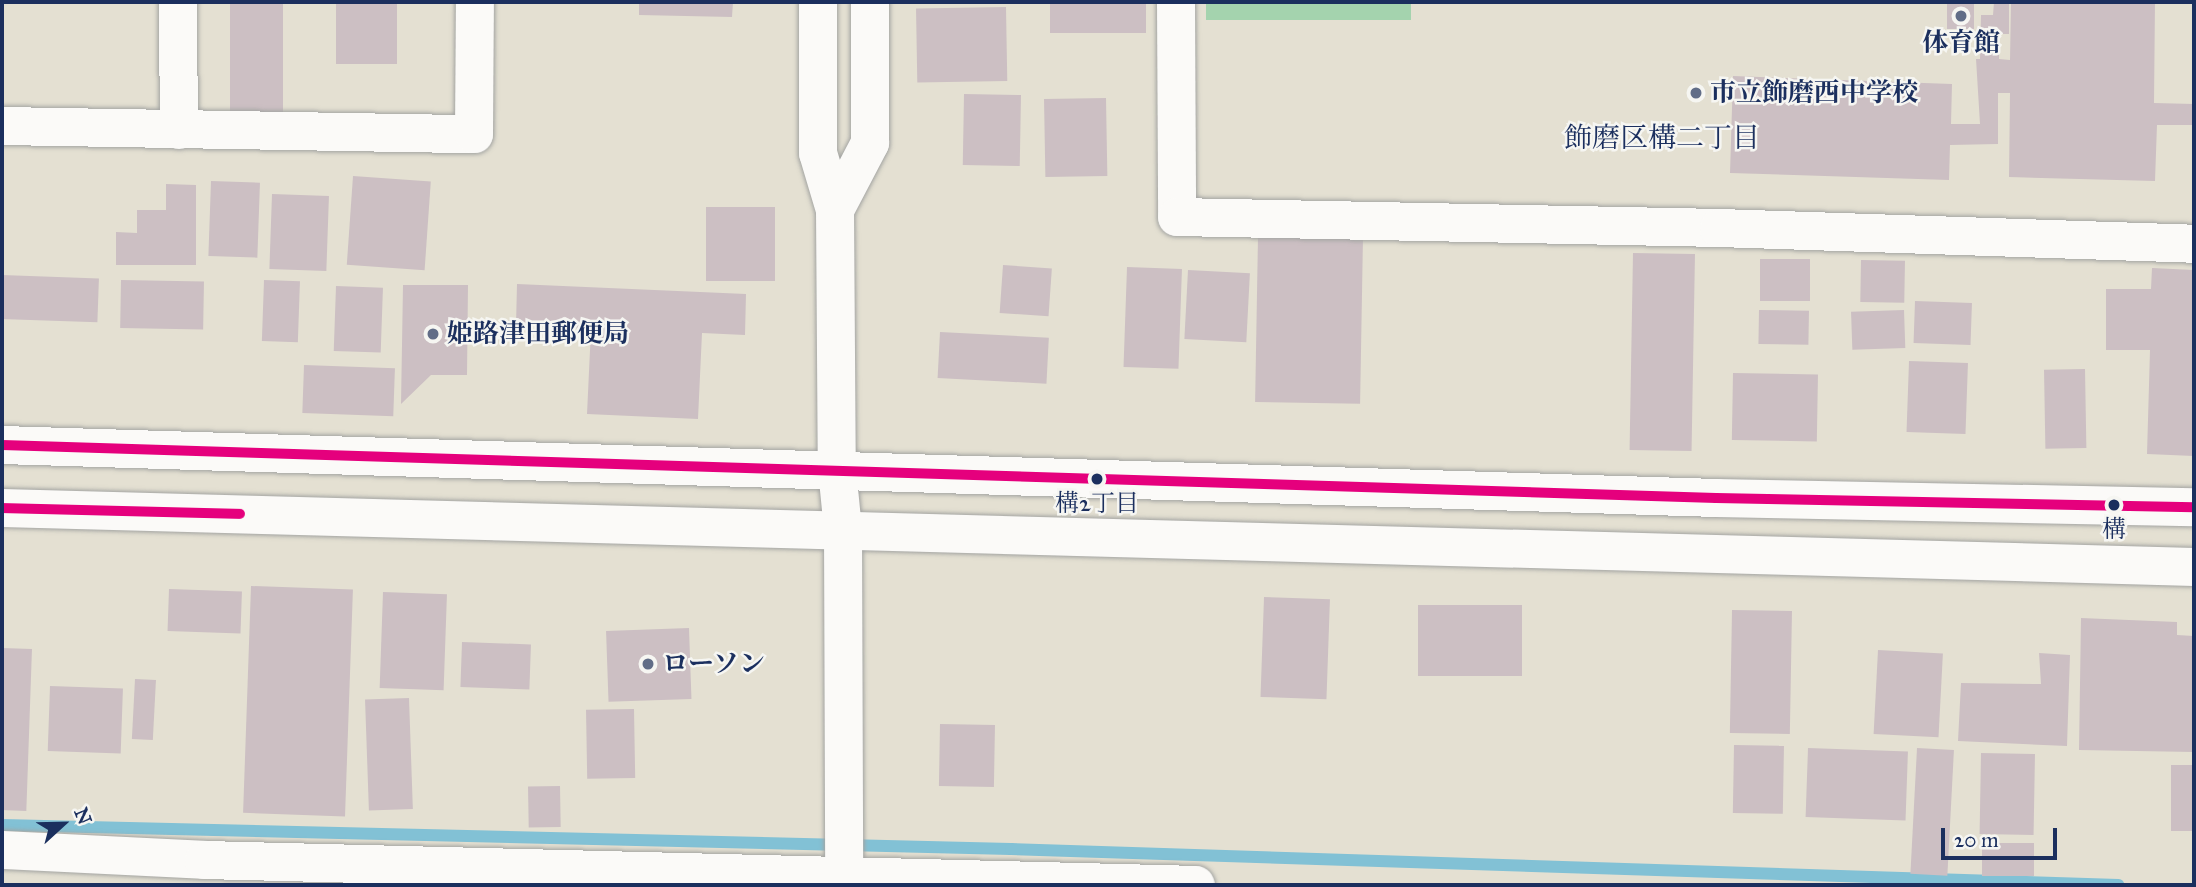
<!DOCTYPE html>
<meta charset="utf-8">
<style>
body{margin:0}
#map{position:relative;width:2196px;height:887px;overflow:hidden;background:#e4e0d2;font-family:"IM FELL Great Primer","Noto Serif JP",serif}
div>[style]{position:absolute}
.green>*{inset:0;background:#a4d3ae;transform-origin:0 0}
.stream>*{height:12px;margin:-6px;padding:0 6px;transform-origin:6px;border-radius:6px;background:#82c1d5}
.building>*{inset:0;background:#ccbfc3;transform-origin:0 0}
.roads{filter:drop-shadow(0 0 2px #a3a4a2) drop-shadow(0 0 2px #a3a4a2)}
.minor>*{height:38px;margin:-19px;padding:0 19px;transform-origin:19px;border-radius:19px;background:#fbfaf8}
.bus-1>*{height:10px;margin:-5px;padding:0 5px;transform-origin:5px;border-radius:5px;background:#e5007d}
.dots>*{width:19px;height:19px;translate:-50% -50%;box-sizing:border-box;border:4px solid #f6f6f2;border-radius:50%}
span{translate:-50% -50%;white-space:nowrap;text-align:center;line-height:1.15;-webkit-text-stroke:5px #f6f6f2;paint-order:stroke}
.bus-label{font-size:24px;color:#1b2f5e}
.poi-label{font-size:26px;color:#1b2f5e;font-weight:700}
.left{translate:0 -50%;text-align:left}
.neighbourhood-label{font-size:28px;color:#1b2f5e}
.frame{position:absolute;inset:0;border:4px solid #1b2f5e;pointer-events:none}
.north{position:absolute;left:28px;top:789px;width:70px;height:70px;-webkit-text-stroke:5px #f6f6f2;paint-order:stroke;rotate:68deg;font-size:19px;font-weight:700;line-height:28px;text-align:center;color:#1b2f5e}
.north::after{content:'';display:block;margin:auto;width:24px;height:32px;background:#1b2f5e;clip-path:polygon(50% 0,100% 100%,50% 72%,0 100%)}
.scale{position:absolute;left:1941px;top:828px;width:116px;height:32px;box-sizing:border-box;border:4px solid #1b2f5e;border-top:0;padding-left:9px;font-size:21px;line-height:24px;white-space:nowrap;color:#1b2f5e;-webkit-text-stroke:5px #f6f6f2;paint-order:stroke}
</style>
<div id="map">
<div class="green">
<i style="left:1206px;top:2px;width:205px;height:18px"></i>
</div>
<div class="stream">
<i style="left:2px;top:825px;width:1009px;rotate:1.36deg"></i>
<i style="left:1011px;top:849px;width:1108px;rotate:1.86deg"></i>
</div>
<div class="building">
<i style="left:230px;top:2px;width:53px;height:114px"></i>
<i style="left:336px;top:2px;width:61px;height:62px"></i>
<i style="clip-path:polygon(639px 2px,733px 2px,732px 17px,639px 15px)"></i>
<i style="left:1050px;top:2px;width:96px;height:31px"></i>
<i style="left:1947px;top:2px;width:27px;height:27px"></i>
<i style="clip-path:polygon(1994px 2px,2009px 2px,2009px 34px,1999px 34px,1999px 59px,2010px 60px,2011px 2px,2155px 2px,2154px 103px,2194px 104px,2194px 125px,2157px 125px,2155px 181px,2009px 177px,2010px 93px,1998px 93px,1998px 144px,1950px 145px,1949px 180px,1730px 173px,1733px 76px,1952px 84px,1951px 124px,1980px 124px,1976px 59px,1980px 59px,1981px 15px,1993px 15px)"></i>
<i style="left:1006px;top:7px;width:74px;height:90px;rotate:89deg"></i>
<i style="left:964px;top:94px;width:57px;height:71px;rotate:1deg"></i>
<i style="left:1106px;top:98px;width:78px;height:62px;rotate:89deg"></i>
<i style="left:353px;top:176px;width:78px;height:89px;rotate:4deg"></i>
<i style="left:211px;top:181px;width:49px;height:75px;rotate:2deg"></i>
<i style="clip-path:polygon(166px 184px,196px 185px,196px 265px,116px 265px,116px 232px,137px 233px,137px 210px,166px 210px)"></i>
<i style="left:272px;top:194px;width:57px;height:75px;rotate:2deg"></i>
<i style="left:706px;top:207px;width:69px;height:74px"></i>
<i style="left:1258px;top:236px;width:105px;height:166px;rotate:1deg"></i>
<i style="left:1633px;top:253px;width:62px;height:197px;rotate:1deg"></i>
<i style="left:1760px;top:259px;width:50px;height:42px"></i>
<i style="left:1861px;top:260px;width:44px;height:42px;rotate:1deg"></i>
<i style="left:1003px;top:265px;width:49px;height:48px;rotate:4deg"></i>
<i style="left:1127px;top:267px;width:55px;height:100px;rotate:2deg"></i>
<i style="clip-path:polygon(2152px 268px,2194px 270px,2194px 456px,2147px 454px,2150px 350px,2106px 350px,2106px 289px,2151px 289px)"></i>
<i style="left:1188px;top:270px;width:62px;height:69px;rotate:3deg"></i>
<i style="left:2px;top:275px;width:97px;height:44px;rotate:2deg"></i>
<i style="left:121px;top:280px;width:83px;height:48px;rotate:1deg"></i>
<i style="left:264px;top:280px;width:36px;height:61px;rotate:2deg"></i>
<i style="clip-path:polygon(517px 284px,746px 294px,745px 335px,702px 333px,698px 419px,587px 414px,591px 329px,516px 325px)"></i>
<i style="clip-path:polygon(403px 285px,468px 285px,467px 375px,431px 375px,401px 404px)"></i>
<i style="left:336px;top:286px;width:47px;height:65px;rotate:2deg"></i>
<i style="left:1915px;top:301px;width:57px;height:42px;rotate:2deg"></i>
<i style="left:1759px;top:310px;width:50px;height:34px;rotate:1deg"></i>
<i style="left:1904px;top:310px;width:38px;height:53px;rotate:88deg"></i>
<i style="left:940px;top:332px;width:109px;height:46px;rotate:3deg"></i>
<i style="left:1909px;top:361px;width:59px;height:71px;rotate:2deg"></i>
<i style="left:304px;top:365px;width:91px;height:48px;rotate:2deg"></i>
<i style="left:2085px;top:369px;width:79px;height:41px;rotate:89deg"></i>
<i style="left:1733px;top:373px;width:85px;height:67px;rotate:1deg"></i>
<i style="left:251px;top:586px;width:102px;height:227px;rotate:2deg"></i>
<i style="left:169px;top:589px;width:73px;height:42px;rotate:2deg"></i>
<i style="left:383px;top:592px;width:64px;height:96px;rotate:2deg"></i>
<i style="left:1264px;top:597px;width:66px;height:100px;rotate:2deg"></i>
<i style="left:1418px;top:605px;width:104px;height:71px"></i>
<i style="left:1732px;top:610px;width:60px;height:123px;rotate:1deg"></i>
<i style="clip-path:polygon(2081px 618px,2177px 622px,2177px 635px,2194px 636px,2194px 752px,2079px 750px)"></i>
<i style="left:689px;top:628px;width:71px;height:83px;rotate:88deg"></i>
<i style="left:462px;top:642px;width:69px;height:45px;rotate:2deg"></i>
<i style="left:2px;top:648px;width:30px;height:162px;rotate:2deg"></i>
<i style="left:1878px;top:650px;width:65px;height:84px;rotate:3deg"></i>
<i style="clip-path:polygon(2039px 653px,2070px 655px,2067px 746px,1958px 741px,1961px 683px,2041px 684px)"></i>
<i style="left:135px;top:679px;width:21px;height:60px;rotate:3deg"></i>
<i style="left:50px;top:686px;width:73px;height:65px;rotate:2deg"></i>
<i style="left:409px;top:698px;width:111px;height:44px;rotate:88deg"></i>
<i style="left:634px;top:709px;width:69px;height:48px;rotate:89deg"></i>
<i style="left:940px;top:724px;width:55px;height:62px;rotate:1deg"></i>
<i style="left:1734px;top:745px;width:50px;height:68px;rotate:1deg"></i>
<i style="left:1808px;top:748px;width:100px;height:69px;rotate:2deg"></i>
<i style="left:1917px;top:748px;width:37px;height:126px;rotate:3deg"></i>
<i style="left:1981px;top:753px;width:54px;height:81px;rotate:1deg"></i>
<i style="left:2171px;top:765px;width:23px;height:66px"></i>
<i style="left:560px;top:786px;width:41px;height:32px;rotate:89deg"></i>
<i style="left:2034px;top:843px;width:33px;height:52px;rotate:90deg"></i>
</div>
<div class="roads">
<div class="minor">
<i style="left:178px;top:2px;width:128px;rotate:89.6deg"></i>
<i style="left:818px;top:2px;width:151px;rotate:90deg"></i>
<i style="left:818px;top:153px;width:59px;rotate:73.4deg"></i>
<i style="left:835px;top:210px;width:259px;rotate:89.6deg"></i>
<i style="left:837px;top:469px;width:61px;rotate:84.4deg"></i>
<i style="left:843px;top:530px;width:355px;rotate:89.8deg"></i>
<i style="left:1176px;top:2px;width:215px;rotate:89.7deg"></i>
<i style="left:1177px;top:217px;width:542px;rotate:1.16deg"></i>
<i style="left:1719px;top:228px;width:475px;rotate:1.9deg"></i>
<i style="left:2px;top:126px;width:472px;rotate:1deg"></i>
<i style="left:474px;top:134px;width:132px;rotate:-89.6deg"></i>
<i style="left:835px;top:210px;width:76px;rotate:-62.4deg"></i>
<i style="left:870px;top:143px;width:141px;rotate:-90deg"></i>
<i style="left:2px;top:445px;width:1715px;rotate:1.77deg"></i>
<i style="left:1716px;top:498px;width:478px;rotate:1.1deg"></i>
<i style="left:2px;top:508px;width:2193px;rotate:1.54deg"></i>
<i style="left:2px;top:850px;width:202px;rotate:2.8deg"></i>
<i style="left:204px;top:860px;width:992px;rotate:1.44deg"></i>
</div>
</div>
<div class="bus-1">
<i style="left:2px;top:445px;width:1715px;rotate:1.77deg"></i>
<i style="left:1716px;top:498px;width:478px;rotate:1.1deg"></i>
<i style="left:2px;top:508px;width:238px;rotate:1.4deg"></i>
</div>
<div class="dots">
<i style="left:1961px;top:16px;background:#616d87"></i>
<i style="left:1696px;top:93px;background:#616d87"></i>
<i style="left:433px;top:334px;background:#616d87"></i>
<i style="left:1097px;top:479px;background:#1b2f5e"></i>
<i style="left:2114px;top:505px;background:#1b2f5e"></i>
<i style="left:648px;top:664px;background:#616d87"></i>
</div>
<div class="bus-label">
<span style="left:1097px;top:504px">構2丁目</span>
<span style="left:2114px;top:530px">構</span>
</div>
<div class="poi-label">
<span style="left:1961px;top:43px">体育館</span>
<span class="left" style="left:1710px;top:93px">市立飾磨西中学校</span>
<span class="left" style="left:447px;top:334px">姫路津田郵便局</span>
<span class="left" style="left:662px;top:664px">ローソン</span>
</div>
<div class="neighbourhood-label">
<span style="left:1662px;top:138px">飾磨区構二丁目</span>
</div>
<div class="frame"></div>
<div class="north">N</div>
<div class="scale">20 m</div>
</div>
